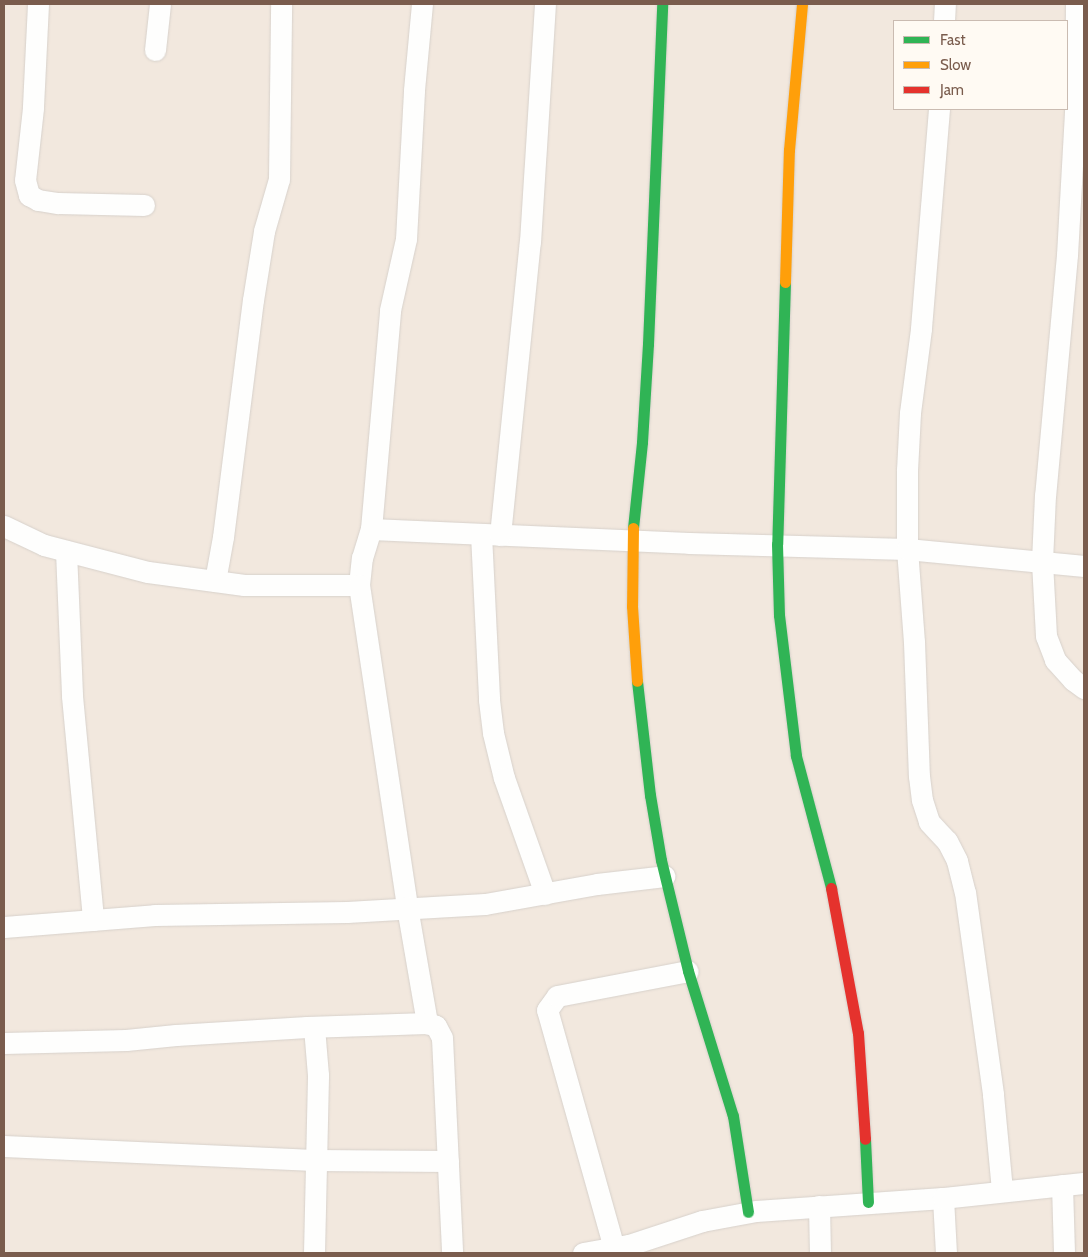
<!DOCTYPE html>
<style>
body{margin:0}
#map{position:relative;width:1088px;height:1257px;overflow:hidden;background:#f9f5f0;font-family:Cabin,sans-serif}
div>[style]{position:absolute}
.residential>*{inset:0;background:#f2e8de}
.roads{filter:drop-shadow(0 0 1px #d7d1cb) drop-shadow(0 0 1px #d7d1cb)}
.street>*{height:21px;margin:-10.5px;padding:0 10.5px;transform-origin:10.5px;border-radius:10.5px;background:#fefefd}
.fast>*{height:11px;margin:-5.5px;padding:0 5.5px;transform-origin:5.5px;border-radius:5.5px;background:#30b455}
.slow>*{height:11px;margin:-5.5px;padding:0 5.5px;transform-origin:5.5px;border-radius:5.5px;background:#ff9f0a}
.jam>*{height:11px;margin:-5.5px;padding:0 5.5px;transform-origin:5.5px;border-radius:5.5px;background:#e5322d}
span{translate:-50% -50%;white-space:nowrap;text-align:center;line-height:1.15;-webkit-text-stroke:4.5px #fffaf3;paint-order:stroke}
.frame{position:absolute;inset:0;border:5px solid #7a5c4d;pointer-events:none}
.legend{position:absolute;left:893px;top:20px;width:175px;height:90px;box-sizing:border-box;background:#fffaf3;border:1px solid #cabbb1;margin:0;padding:6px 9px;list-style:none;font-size:15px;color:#7a5c4d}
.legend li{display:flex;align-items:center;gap:10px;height:25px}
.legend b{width:25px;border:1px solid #cabbb1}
</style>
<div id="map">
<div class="residential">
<i style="clip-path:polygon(evenodd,4px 4px,1084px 4px,1084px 1253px,4px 1253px,4px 4px,894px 21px,1067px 21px,1067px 109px,894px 109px,894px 21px)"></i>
</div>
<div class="roads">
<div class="street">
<i style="left:38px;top:4px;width:104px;rotate:92.8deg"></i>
<i style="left:33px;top:108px;width:72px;rotate:96.3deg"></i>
<i style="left:25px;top:180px;width:16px;rotate:75deg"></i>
<i style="left:29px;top:195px;width:10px;rotate:29deg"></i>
<i style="left:38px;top:200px;width:20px;rotate:9deg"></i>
<i style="left:58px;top:203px;width:86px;rotate:1.3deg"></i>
<i style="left:1076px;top:4px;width:108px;rotate:90.5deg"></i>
<i style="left:1075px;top:112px;width:143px;rotate:93.2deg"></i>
<i style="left:1067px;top:255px;width:241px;rotate:95.2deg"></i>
<i style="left:1045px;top:495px;width:67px;rotate:92.6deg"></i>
<i style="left:1042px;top:562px;width:74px;rotate:86.9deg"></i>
<i style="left:1046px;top:636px;width:26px;rotate:69deg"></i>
<i style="left:1055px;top:660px;width:27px;rotate:48deg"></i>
<i style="left:1073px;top:680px;width:14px;rotate:36deg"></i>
<i style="left:944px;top:21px;width:17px;rotate:-87deg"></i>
<i style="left:155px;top:50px;width:46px;rotate:-83.8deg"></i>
<i style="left:939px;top:109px;width:221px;rotate:94.7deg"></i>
<i style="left:921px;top:329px;width:85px;rotate:97.5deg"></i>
<i style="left:910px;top:413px;width:57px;rotate:93deg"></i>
<i style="left:907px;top:470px;width:79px;rotate:90deg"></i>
<i style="left:907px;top:549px;width:93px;rotate:85.7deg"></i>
<i style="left:914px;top:642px;width:134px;rotate:87.9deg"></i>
<i style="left:919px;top:776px;width:24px;rotate:83deg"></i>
<i style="left:922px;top:800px;width:23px;rotate:72deg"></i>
<i style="left:929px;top:822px;width:26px;rotate:47deg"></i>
<i style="left:947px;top:841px;width:22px;rotate:63deg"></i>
<i style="left:957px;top:861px;width:32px;rotate:76deg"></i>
<i style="left:965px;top:892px;width:205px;rotate:82.1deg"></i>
<i style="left:993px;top:1095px;width:96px;rotate:84.6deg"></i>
<i style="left:4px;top:526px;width:44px;rotate:25.4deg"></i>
<i style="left:44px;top:545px;width:107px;rotate:14.6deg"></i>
<i style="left:148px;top:572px;width:97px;rotate:7.7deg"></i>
<i style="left:244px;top:585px;width:115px"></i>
<i style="left:359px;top:585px;width:27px;rotate:-84deg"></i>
<i style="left:362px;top:558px;width:30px;rotate:-73deg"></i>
<i style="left:371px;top:529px;width:318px;rotate:2.5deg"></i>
<i style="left:689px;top:543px;width:218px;rotate:1.6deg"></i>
<i style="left:907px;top:549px;width:178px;rotate:5.5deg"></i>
<i style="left:371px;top:529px;width:220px;rotate:-85deg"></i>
<i style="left:390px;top:310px;width:73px;rotate:-77.3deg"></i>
<i style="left:406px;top:239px;width:149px;rotate:-86.9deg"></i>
<i style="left:414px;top:90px;width:86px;rotate:-84.7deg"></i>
<i style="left:481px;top:534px;width:166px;rotate:87.2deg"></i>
<i style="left:489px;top:700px;width:33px;rotate:83deg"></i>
<i style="left:493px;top:733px;width:46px;rotate:76.3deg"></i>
<i style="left:504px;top:778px;width:123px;rotate:70.5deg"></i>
<i style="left:500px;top:535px;width:295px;rotate:-84.2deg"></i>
<i style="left:530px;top:242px;width:238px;rotate:-86.4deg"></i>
<i style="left:66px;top:551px;width:145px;rotate:87.6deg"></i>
<i style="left:72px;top:696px;width:225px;rotate:84.6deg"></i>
<i style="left:215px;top:581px;width:45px;rotate:-79.7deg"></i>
<i style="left:223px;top:537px;width:239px;rotate:-82.8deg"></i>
<i style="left:253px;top:300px;width:70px;rotate:-80.9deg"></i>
<i style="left:264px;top:231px;width:54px;rotate:-73.9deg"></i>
<i style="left:279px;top:179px;width:175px;rotate:-89.3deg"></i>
<i style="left:359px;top:585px;width:326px;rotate:81.5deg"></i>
<i style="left:407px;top:907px;width:118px;rotate:80.2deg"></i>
<i style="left:4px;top:927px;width:151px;rotate:-4.5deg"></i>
<i style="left:155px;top:915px;width:192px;rotate:-0.9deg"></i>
<i style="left:347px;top:912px;width:138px;rotate:-3.3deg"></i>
<i style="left:485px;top:904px;width:114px;rotate:-10.1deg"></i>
<i style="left:597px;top:884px;width:68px;rotate:-6.7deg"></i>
<i style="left:4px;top:1043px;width:122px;rotate:-1.4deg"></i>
<i style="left:126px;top:1040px;width:50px;rotate:-5.7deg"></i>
<i style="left:176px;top:1035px;width:131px;rotate:-3.5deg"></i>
<i style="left:307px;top:1027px;width:120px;rotate:-1.9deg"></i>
<i style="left:427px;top:1023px;width:9px;rotate:18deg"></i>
<i style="left:436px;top:1026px;width:13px;rotate:63deg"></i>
<i style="left:442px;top:1038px;width:215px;rotate:87.3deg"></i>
<i style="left:4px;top:1146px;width:310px;rotate:2.6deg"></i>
<i style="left:314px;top:1160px;width:134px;rotate:0.4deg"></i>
<i style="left:1062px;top:1185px;width:68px;rotate:88.3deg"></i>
<i style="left:943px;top:1198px;width:55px;rotate:86.9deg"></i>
<i style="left:819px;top:1206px;width:47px;rotate:88.8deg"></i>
<i style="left:614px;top:1248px;width:247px;rotate:-105.7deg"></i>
<i style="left:547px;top:1010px;width:17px;rotate:-54deg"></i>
<i style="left:557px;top:996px;width:133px;rotate:-10.8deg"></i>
<i style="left:314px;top:1253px;width:178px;rotate:-88.7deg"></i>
<i style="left:318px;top:1075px;width:48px;rotate:-94.8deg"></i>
<i style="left:583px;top:1253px;width:47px;rotate:-9.9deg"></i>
<i style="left:629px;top:1245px;width:77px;rotate:-18.2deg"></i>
<i style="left:702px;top:1221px;width:55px;rotate:-10.5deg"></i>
<i style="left:756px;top:1211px;width:187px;rotate:-4deg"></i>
<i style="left:943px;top:1198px;width:142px;rotate:-6.1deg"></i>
</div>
<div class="fast">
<i style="left:785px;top:282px;width:262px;rotate:91.7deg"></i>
<i style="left:777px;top:544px;width:71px;rotate:88.4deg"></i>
<i style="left:779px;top:615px;width:142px;rotate:83.1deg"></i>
<i style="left:796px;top:756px;width:137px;rotate:75.1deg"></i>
<i style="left:633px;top:528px;width:86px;rotate:-84deg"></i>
<i style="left:642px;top:442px;width:98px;rotate:-86.5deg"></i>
<i style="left:648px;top:344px;width:340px;rotate:-87.6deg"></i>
<i style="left:637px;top:681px;width:115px;rotate:83.5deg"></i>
<i style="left:650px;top:795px;width:66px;rotate:80.4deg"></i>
<i style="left:661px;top:860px;width:114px;rotate:76.3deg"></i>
<i style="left:688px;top:971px;width:152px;rotate:72.8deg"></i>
<i style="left:733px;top:1116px;width:97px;rotate:81.1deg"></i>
<i style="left:865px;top:1139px;width:63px;rotate:87.3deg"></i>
</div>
<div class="slow">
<i style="left:785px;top:282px;width:132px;rotate:-88.3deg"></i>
<i style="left:789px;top:150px;width:147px;rotate:-84.9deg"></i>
<i style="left:633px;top:528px;width:78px;rotate:90.7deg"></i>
<i style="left:632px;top:606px;width:75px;rotate:86.2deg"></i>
</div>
<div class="jam">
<i style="left:831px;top:888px;width:147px;rotate:79.5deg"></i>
<i style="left:858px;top:1033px;width:106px;rotate:86.2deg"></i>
</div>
</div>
<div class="frame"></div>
<ul class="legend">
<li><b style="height:6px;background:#30b455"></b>Fast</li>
<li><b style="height:6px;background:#ff9f0a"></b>Slow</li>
<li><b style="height:6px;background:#e5322d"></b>Jam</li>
</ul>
</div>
